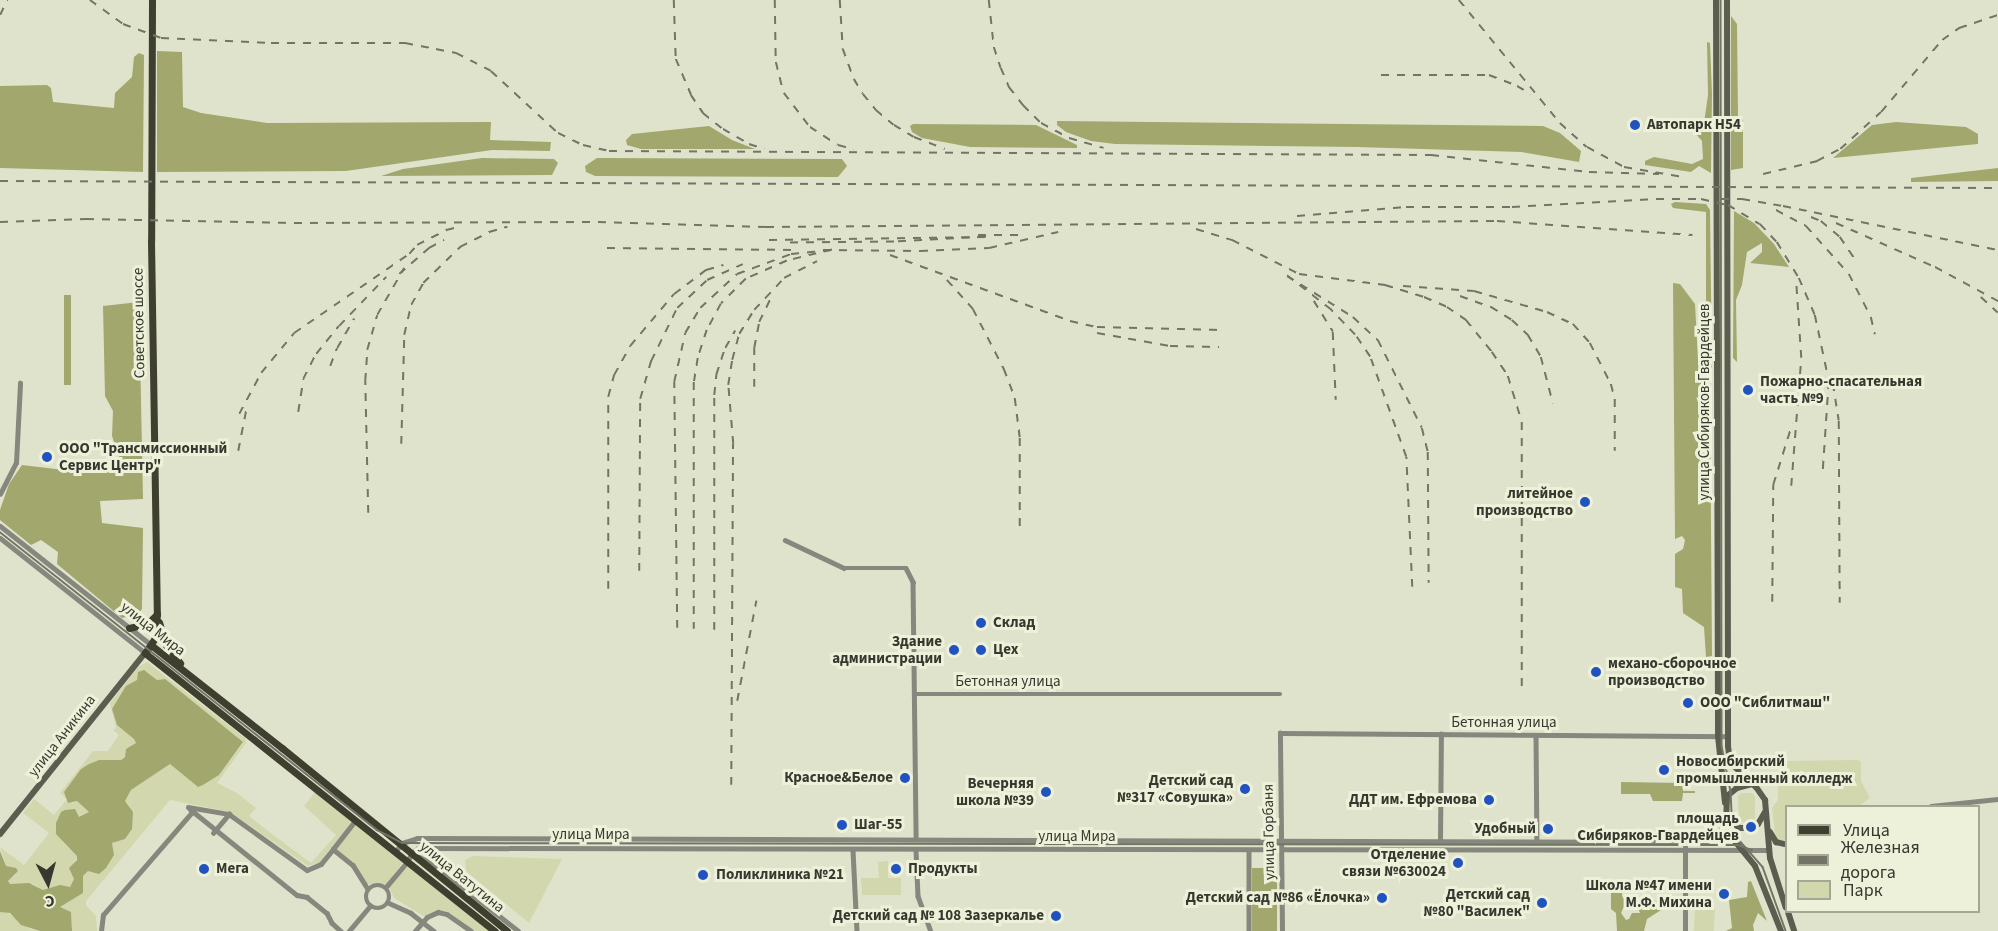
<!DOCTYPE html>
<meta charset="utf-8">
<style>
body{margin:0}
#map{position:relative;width:1998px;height:931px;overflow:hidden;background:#e0e3cc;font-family:"Source Sans 3",sans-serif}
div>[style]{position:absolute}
.green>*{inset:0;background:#d3d7ad;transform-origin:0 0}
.forest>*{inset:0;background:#a1a76d;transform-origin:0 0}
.minor>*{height:4.5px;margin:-2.25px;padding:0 2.25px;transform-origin:2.25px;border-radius:2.25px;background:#86877d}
.minor>.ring{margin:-2.25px;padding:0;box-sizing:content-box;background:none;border:4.5px solid #86877d;border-radius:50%}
.tertiary>*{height:5px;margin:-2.5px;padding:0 2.5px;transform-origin:2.5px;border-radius:2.5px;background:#86877d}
.secondary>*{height:6px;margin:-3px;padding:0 3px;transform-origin:3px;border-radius:3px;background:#5b5d4f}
.primary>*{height:7px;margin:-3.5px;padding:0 3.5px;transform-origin:3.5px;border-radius:3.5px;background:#3e3f2f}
.tram>*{height:1.5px;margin:-0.75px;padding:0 0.75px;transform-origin:0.75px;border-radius:0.75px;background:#737466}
.rail>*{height:1.5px;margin-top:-0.75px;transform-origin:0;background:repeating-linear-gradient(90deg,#737466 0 8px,transparent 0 16px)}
.dots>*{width:16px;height:16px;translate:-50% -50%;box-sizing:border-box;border:3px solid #eef1d9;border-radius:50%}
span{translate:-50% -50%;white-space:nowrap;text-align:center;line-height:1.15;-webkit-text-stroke:6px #eef1d9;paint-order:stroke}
.poi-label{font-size:15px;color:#37382f;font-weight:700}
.left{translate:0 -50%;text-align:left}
.right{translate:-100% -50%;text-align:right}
.street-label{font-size:15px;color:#37382f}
.legend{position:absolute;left:1785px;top:805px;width:195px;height:108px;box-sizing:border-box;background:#eef1d9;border:2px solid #a5a795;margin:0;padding:8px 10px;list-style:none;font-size:18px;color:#37382f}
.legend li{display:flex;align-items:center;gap:12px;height:30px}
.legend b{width:30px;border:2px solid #a5a795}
.north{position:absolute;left:18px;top:853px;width:60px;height:60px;-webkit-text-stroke:4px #eef1d9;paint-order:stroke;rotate:174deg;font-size:16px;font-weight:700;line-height:24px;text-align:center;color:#37382f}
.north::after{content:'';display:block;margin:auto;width:21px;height:27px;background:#37382f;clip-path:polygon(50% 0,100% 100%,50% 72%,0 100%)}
</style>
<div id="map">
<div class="green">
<i style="clip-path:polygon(147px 662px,245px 738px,246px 743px,217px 783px,237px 793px,256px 808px,249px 816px,272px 834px,311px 863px,336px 835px,304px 806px,315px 792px,352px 821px,320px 862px,308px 866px,230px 812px,170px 800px,86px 901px,86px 905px,96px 916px,97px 931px,72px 931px,71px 912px,60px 907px,83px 893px,83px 876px,88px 871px,106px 868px,114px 855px,112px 843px,125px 839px,132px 829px,130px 807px,125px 801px,131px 790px,170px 764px,198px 787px,203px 785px,219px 775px,243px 743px,165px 679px,157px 680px,147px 672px,137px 676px,137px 680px,112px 709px,117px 725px,135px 739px,136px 743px,121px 760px,99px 760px,89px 764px,81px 769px,64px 792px,72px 803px,77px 801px,89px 812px,83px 817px,59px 817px,63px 842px,78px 856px,74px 863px,74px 879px,70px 887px,43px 890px,33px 884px,10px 884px,8px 881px,16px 874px,13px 868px,6px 866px,0 847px,24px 865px,49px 833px,23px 813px,34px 799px,54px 815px,67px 799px,60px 793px,93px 751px,108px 751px,119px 735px,113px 730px,116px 728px,110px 703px,138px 667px)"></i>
<i style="clip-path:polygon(1858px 760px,1861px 762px,1861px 781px,1870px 798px,1859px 806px,1786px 806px,1786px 840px,1776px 840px,1772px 808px,1778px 800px,1778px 768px,1784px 761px)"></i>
<i style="clip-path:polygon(1741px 793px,1752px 793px,1755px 796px,1755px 819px,1753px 821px,1742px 822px,1739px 819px,1738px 796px)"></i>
<i style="clip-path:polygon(355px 825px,403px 862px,386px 885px,367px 884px,357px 868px,336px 850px)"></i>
<i style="clip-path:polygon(473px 856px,562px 859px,529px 923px,466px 871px,465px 860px)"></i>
<i style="clip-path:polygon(888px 861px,888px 877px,886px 878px,901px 878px,901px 895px,862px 895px,861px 878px,879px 878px,878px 862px)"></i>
<i style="clip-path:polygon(407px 865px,491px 931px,475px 931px,448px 912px,438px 910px,425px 917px,394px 898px,389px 887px)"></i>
<i style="left:1695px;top:907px;width:20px;height:24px;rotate:3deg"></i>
<i style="clip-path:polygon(5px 911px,30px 929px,40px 931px,0 931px,0 912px)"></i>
</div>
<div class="forest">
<i style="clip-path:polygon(1731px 16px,1737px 24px,1738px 116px,1743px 120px,1743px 168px,1731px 170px)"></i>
<i style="clip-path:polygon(1707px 42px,1710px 43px,1712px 94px,1711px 173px,1699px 166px,1691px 172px,1645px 165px,1645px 161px,1654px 157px,1692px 164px,1703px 159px,1702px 141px,1690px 127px,1694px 121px,1704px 123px,1708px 95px)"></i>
<i style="clip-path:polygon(157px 51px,182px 52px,183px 107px,201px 113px,267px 123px,491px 122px,490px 140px,551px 142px,550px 151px,492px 150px,346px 171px,157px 172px)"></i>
<i style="clip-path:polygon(139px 53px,144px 55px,143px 172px,0 168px,0 86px,47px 85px,51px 88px,53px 102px,114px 108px,115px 93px,132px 77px,134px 57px)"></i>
<i style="clip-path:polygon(1057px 121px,1543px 126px,1560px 133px,1581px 151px,1579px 162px,1521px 152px,1357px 147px,1115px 144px,1091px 141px,1066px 132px,1057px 125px)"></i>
<i style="clip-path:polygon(1896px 122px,1966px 127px,1978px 134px,1978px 144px,1833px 158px,1872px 125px)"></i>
<i style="clip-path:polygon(913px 124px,1036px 125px,1077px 145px,1077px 148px,970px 147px,922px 138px,912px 132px,910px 126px)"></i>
<i style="clip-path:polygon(709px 126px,732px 140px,755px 149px,641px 149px,627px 145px,626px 140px,632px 134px)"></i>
<i style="clip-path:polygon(482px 158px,554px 159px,558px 163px,552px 175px,381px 176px,403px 169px)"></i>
<i style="clip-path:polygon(597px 158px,842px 159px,847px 166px,838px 177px,595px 176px,586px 172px,585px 166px)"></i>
<i style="clip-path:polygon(1998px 168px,1998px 181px,1911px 182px,1911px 178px)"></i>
<i style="clip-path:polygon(1675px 202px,1706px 204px,1710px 210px,1712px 369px,1706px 355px,1706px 212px,1673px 208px,1671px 204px)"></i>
<i style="clip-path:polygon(1734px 211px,1754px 223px,1774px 244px,1789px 267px,1750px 263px,1762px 252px,1762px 243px,1747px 252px,1742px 285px,1736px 300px,1737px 362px,1733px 358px)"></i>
<i style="clip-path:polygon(1673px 283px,1680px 284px,1695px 304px,1699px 379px,1710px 397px,1712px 656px,1706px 657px,1704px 627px,1683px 613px,1682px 589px,1675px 587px,1675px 554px,1683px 549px,1685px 540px,1682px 536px,1675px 539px)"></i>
<i style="left:64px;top:295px;width:7px;height:90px"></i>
<i style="clip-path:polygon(139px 302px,143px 499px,100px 501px,102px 523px,143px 528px,142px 609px,138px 614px,122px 618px,57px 564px,58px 552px,41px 540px,31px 545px,0 520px,0 510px,9px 484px,22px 465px,90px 473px,122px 465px,112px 436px,113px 411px,105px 396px,103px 306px)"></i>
<i style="clip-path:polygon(144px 670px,157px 680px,165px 679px,243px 742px,219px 775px,203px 785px,198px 787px,170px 764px,131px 790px,125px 801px,133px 812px,132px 829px,125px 839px,112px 843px,114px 855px,106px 868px,99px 874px,88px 871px,83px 876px,83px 893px,60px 907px,71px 912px,72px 931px,40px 931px,21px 925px,10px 913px,0 912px,0 851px,6px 866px,16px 868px,18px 871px,8px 881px,10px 884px,29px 883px,43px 890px,60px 885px,70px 887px,74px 879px,69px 868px,77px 860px,77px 856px,56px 834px,56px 823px,61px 812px,65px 810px,75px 809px,79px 817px,89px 812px,77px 801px,68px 803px,64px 792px,81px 769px,89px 764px,99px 760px,121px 760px,125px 757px,126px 749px,136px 743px,134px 739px,117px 725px,112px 709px,126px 686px,137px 680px,138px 672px)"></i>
<i style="clip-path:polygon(1621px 782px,1683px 783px,1683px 791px,1695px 791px,1695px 793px,1683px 793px,1682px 801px,1653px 801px,1650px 794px,1621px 794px)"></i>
<i style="left:1252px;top:868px;width:25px;height:63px"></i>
<i style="clip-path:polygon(1622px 881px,1622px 896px,1626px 902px,1621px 913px,1626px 920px,1629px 919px,1632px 913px,1640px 913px,1637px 906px,1643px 895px,1659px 903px,1661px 910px,1647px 919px,1644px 931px,1617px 931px,1616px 913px,1611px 909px,1611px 884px)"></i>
<i style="clip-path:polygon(1751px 881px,1767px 921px,1758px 913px,1753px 925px,1754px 931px,1726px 931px,1732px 928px,1729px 900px,1747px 897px,1748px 882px)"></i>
</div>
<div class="minor">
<i style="left:0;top:494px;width:35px;rotate:-63deg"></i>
<i style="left:16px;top:463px;width:80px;rotate:-87.1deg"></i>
<i style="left:785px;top:540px;width:65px;rotate:25.4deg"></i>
<i style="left:844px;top:568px;width:62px"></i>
<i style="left:906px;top:568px;width:16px;rotate:63deg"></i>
<i style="left:913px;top:582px;width:257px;rotate:89.3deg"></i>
<i style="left:916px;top:694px;width:364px"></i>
<i style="left:1536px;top:735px;width:106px;rotate:89.5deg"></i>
<i style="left:1931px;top:806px;width:67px;rotate:-6deg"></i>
<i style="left:188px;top:807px;width:42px;rotate:9.7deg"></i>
<i style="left:229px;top:814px;width:96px;rotate:35.7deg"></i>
<i style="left:307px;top:870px;width:15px;rotate:-23deg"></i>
<i style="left:321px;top:864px;width:19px;rotate:-51deg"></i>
<i style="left:333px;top:849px;width:26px;rotate:39deg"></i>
<i style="left:353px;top:865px;width:28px;rotate:58deg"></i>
<i style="left:190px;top:809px;width:137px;rotate:38.8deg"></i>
<i style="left:297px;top:895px;width:10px;rotate:11deg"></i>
<i style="left:307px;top:897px;width:26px;rotate:39deg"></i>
<i style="left:327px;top:913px;width:11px;rotate:63deg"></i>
<i style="left:332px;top:923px;width:12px;rotate:42deg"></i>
<i style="left:213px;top:833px;width:25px;rotate:-50deg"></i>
<i style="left:1440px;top:841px;width:107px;rotate:-89.5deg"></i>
<i style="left:333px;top:849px;width:36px;rotate:-52deg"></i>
<i style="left:853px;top:850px;width:81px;rotate:87.2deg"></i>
<i style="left:916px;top:850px;width:46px;rotate:87.5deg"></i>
<i style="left:918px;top:896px;width:37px;rotate:70deg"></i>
<i style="left:1249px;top:850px;width:81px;rotate:90deg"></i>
<i class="ring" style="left:366px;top:885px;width:19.5px;height:19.5px"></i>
<i style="left:386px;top:887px;width:33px;rotate:-50deg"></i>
<i style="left:389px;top:903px;width:24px;rotate:24deg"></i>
<i style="left:411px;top:913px;width:29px;rotate:38deg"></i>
<i style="left:101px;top:931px;width:16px;rotate:-83deg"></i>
<i style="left:103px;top:915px;width:138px;rotate:-49.1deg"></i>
<i style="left:349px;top:931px;width:33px;rotate:-50deg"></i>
<i style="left:415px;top:931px;width:18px;rotate:-49deg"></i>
<i style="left:427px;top:917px;width:12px;rotate:-24deg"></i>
<i style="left:438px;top:912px;width:9px;rotate:13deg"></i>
<i style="left:447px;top:914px;width:29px;rotate:35deg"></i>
<i style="left:1282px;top:931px;width:198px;rotate:-90.6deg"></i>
<i style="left:1280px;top:733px;width:448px;rotate:0.4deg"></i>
<i style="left:1685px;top:931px;width:84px;rotate:-90deg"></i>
</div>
<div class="tertiary">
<i style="left:0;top:526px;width:192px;rotate:38.2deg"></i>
<i style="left:0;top:538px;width:185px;rotate:38.4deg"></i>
<i style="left:395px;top:852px;width:11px;rotate:-52deg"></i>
<i style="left:402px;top:843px;width:16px;rotate:-18deg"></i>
<i style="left:417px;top:838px;width:1288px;rotate:0.18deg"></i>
<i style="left:1705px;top:842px;width:16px;rotate:-27deg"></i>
<i style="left:1719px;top:835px;width:17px;rotate:-69deg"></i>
<i style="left:419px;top:857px;width:16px;rotate:27deg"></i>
<i style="left:433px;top:864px;width:108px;rotate:38.2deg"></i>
<i style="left:407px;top:862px;width:9px;rotate:-63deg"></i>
<i style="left:411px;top:854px;width:9px;rotate:-41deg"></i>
<i style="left:418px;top:848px;width:1351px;rotate:0.08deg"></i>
<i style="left:433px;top:864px;width:16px;rotate:-86deg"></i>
</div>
<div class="secondary">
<i style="left:1716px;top:0;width:736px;rotate:89.84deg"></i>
<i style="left:1718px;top:736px;width:67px;rotate:84deg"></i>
<i style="left:1727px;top:0;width:746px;rotate:89.92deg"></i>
<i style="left:1728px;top:746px;width:16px;rotate:83deg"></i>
<i style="left:1730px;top:762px;width:36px;rotate:44deg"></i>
<i style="left:1756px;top:787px;width:16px;rotate:55deg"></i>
<i style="left:1765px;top:800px;width:58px;rotate:85.1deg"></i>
<i style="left:1770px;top:858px;width:52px;rotate:72.3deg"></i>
<i style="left:1752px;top:784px;width:16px;rotate:165deg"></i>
<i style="left:1737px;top:788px;width:13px;rotate:141deg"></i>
<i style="left:1727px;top:796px;width:26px;rotate:92deg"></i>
<i style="left:1726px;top:822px;width:20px;rotate:66deg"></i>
<i style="left:1734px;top:840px;width:33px;rotate:51deg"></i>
<i style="left:1755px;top:866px;width:70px;rotate:68.2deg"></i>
<i style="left:1727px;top:818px;width:16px;rotate:38deg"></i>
<i style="left:1740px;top:828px;width:9px"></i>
<i style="left:1749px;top:828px;width:10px;rotate:-24deg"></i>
<i style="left:1758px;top:824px;width:14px;rotate:-60deg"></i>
<i style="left:1770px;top:832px;width:12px;rotate:59deg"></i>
<i style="left:1776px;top:842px;width:8px;rotate:14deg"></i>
<i style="left:0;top:834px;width:232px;rotate:-51.3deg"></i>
<i style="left:1788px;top:912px;width:20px;rotate:72deg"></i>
</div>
<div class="primary">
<i style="left:152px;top:0;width:241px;rotate:90.2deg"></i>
<i style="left:151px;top:241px;width:373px;rotate:89.1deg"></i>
<i style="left:157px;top:614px;width:24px;rotate:95deg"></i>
<i style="left:155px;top:638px;width:18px;rotate:124deg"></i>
<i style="left:145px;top:653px;width:447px;rotate:38.5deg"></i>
<i style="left:159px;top:622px;width:24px;rotate:73deg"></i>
<i style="left:166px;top:645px;width:23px;rotate:52deg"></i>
<i style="left:129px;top:628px;width:18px;rotate:-13deg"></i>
<i style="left:147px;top:624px;width:14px;rotate:-45deg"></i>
<i style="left:151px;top:645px;width:167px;rotate:38.2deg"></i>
<i style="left:282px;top:748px;width:290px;rotate:39.1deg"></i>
</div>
<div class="tram">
<i style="left:1721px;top:0;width:746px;rotate:89.92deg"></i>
<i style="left:1722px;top:746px;width:47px;rotate:78.9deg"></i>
<i style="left:1731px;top:792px;width:41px;rotate:87.2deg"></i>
<i style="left:1733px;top:833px;width:45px;rotate:48.6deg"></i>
<i style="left:1763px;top:867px;width:68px;rotate:70.2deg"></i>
<i style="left:0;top:532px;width:481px;rotate:38.3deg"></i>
<i style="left:377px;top:830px;width:28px;rotate:27deg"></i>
<i style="left:402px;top:843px;width:1336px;rotate:0.09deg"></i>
<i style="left:1738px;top:845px;width:15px;rotate:20deg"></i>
</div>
<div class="rail">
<i style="left:90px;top:0;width:41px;rotate:36deg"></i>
<i style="left:123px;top:24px;width:40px;rotate:20.2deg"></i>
<i style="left:161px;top:38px;width:110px;rotate:2.6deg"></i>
<i style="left:271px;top:43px;width:134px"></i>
<i style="left:405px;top:43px;width:52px;rotate:11.1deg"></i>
<i style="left:456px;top:53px;width:39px;rotate:27deg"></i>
<i style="left:491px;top:71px;width:91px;rotate:42.8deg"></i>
<i style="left:558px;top:133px;width:28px;rotate:26deg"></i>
<i style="left:583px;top:145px;width:27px;rotate:13deg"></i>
<i style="left:609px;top:151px;width:822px;rotate:0.28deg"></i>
<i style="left:1431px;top:155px;width:159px;rotate:6.1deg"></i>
<i style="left:1589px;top:172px;width:70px;rotate:1.6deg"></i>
<i style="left:674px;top:0;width:59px;rotate:88.1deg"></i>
<i style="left:676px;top:59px;width:39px;rotate:67deg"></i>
<i style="left:691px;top:95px;width:22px;rotate:56deg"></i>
<i style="left:703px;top:113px;width:26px;rotate:39deg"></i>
<i style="left:723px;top:129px;width:30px;rotate:30deg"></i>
<i style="left:749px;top:144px;width:16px;rotate:18deg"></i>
<i style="left:775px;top:0;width:62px;rotate:89.1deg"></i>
<i style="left:776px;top:62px;width:32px;rotate:76deg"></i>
<i style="left:784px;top:93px;width:43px;rotate:52.6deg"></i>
<i style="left:810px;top:127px;width:33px;rotate:33deg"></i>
<i style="left:838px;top:145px;width:16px;rotate:15deg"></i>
<i style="left:840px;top:0;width:49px;rotate:86.5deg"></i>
<i style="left:843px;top:49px;width:32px;rotate:70deg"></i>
<i style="left:854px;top:79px;width:17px;rotate:59deg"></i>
<i style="left:863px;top:94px;width:21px;rotate:51deg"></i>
<i style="left:876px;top:110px;width:23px;rotate:40deg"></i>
<i style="left:894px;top:125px;width:23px;rotate:31deg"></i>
<i style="left:914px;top:137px;width:33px;rotate:21deg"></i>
<i style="left:989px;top:0;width:47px;rotate:83.9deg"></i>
<i style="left:994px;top:47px;width:22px;rotate:72deg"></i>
<i style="left:1001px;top:68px;width:21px;rotate:67deg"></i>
<i style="left:1009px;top:87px;width:23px;rotate:52deg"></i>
<i style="left:1023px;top:105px;width:25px;rotate:45deg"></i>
<i style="left:1041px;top:123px;width:32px;rotate:28deg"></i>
<i style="left:1069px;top:138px;width:36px;rotate:16deg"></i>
<i style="left:1459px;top:0;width:159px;rotate:50.6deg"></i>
<i style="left:1560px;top:123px;width:36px;rotate:42deg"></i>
<i style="left:1587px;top:147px;width:42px;rotate:28.4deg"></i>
<i style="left:1624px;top:167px;width:60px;rotate:9.6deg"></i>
<i style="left:0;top:15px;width:17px;rotate:-65deg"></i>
<i style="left:1381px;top:75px;width:108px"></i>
<i style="left:1489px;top:75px;width:30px;rotate:21deg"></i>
<i style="left:1517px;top:86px;width:16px;rotate:30deg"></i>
<i style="left:1763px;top:174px;width:56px;rotate:-13.5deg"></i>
<i style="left:1817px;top:161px;width:26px;rotate:-28deg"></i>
<i style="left:1840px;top:149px;width:55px;rotate:-42.1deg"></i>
<i style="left:1881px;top:112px;width:94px;rotate:-49.7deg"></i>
<i style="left:1942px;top:40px;width:21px;rotate:-35deg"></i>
<i style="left:1959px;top:28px;width:41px;rotate:-18.4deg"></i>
<i style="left:0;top:181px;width:1998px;rotate:0.2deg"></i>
<i style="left:1721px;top:199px;width:21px"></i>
<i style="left:1742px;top:199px;width:42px;rotate:9.7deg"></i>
<i style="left:1783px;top:206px;width:219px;rotate:11.6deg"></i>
<i style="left:1776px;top:210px;width:34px;rotate:28deg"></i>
<i style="left:1806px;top:226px;width:64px;rotate:48.1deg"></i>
<i style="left:1849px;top:274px;width:48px;rotate:62.9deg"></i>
<i style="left:1871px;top:317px;width:18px;rotate:77deg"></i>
<i style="left:1297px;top:216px;width:109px;rotate:-4.7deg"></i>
<i style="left:1406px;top:207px;width:106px"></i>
<i style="left:1512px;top:207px;width:144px;rotate:-3.2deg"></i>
<i style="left:1656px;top:199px;width:45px"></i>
<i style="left:1701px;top:199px;width:28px;rotate:13deg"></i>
<i style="left:1728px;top:205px;width:37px;rotate:31deg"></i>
<i style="left:1760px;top:224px;width:25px;rotate:47deg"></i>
<i style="left:1777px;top:242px;width:42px;rotate:58.6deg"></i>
<i style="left:1799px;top:278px;width:40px;rotate:66.6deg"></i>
<i style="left:1815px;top:315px;width:67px;rotate:78deg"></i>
<i style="left:1829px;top:381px;width:90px;rotate:93.8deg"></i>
<i style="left:1811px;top:217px;width:11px;rotate:22deg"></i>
<i style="left:1821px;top:221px;width:25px;rotate:40deg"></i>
<i style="left:1840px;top:237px;width:32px;rotate:56deg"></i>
<i style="left:0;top:222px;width:86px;rotate:-2deg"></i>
<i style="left:86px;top:219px;width:208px;rotate:1.1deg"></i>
<i style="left:294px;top:223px;width:304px;rotate:-0.2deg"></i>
<i style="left:598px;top:222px;width:168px;rotate:1.7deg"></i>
<i style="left:766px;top:227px;width:731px;rotate:-0.47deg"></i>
<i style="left:1497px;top:221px;width:196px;rotate:4.1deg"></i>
<i style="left:1836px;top:223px;width:108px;rotate:24deg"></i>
<i style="left:1935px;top:267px;width:72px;rotate:28.4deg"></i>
<i style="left:1196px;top:229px;width:38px;rotate:17deg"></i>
<i style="left:1232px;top:240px;width:75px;rotate:26.9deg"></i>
<i style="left:1299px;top:274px;width:87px;rotate:7.3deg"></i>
<i style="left:1385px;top:285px;width:41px;rotate:17.1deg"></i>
<i style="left:1424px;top:297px;width:25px;rotate:23deg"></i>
<i style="left:1447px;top:307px;width:23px;rotate:34deg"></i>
<i style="left:1466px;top:320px;width:41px;rotate:50.9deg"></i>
<i style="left:1492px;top:352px;width:29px;rotate:56deg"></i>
<i style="left:1508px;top:376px;width:48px;rotate:73.1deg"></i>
<i style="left:1522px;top:422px;width:269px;rotate:90deg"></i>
<i style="left:978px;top:235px;width:42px"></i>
<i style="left:769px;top:240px;width:217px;rotate:-0.8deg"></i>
<i style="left:986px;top:237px;width:92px;rotate:176.9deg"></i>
<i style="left:894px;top:242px;width:110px;rotate:179.5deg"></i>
<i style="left:607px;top:248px;width:186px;rotate:0.6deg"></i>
<i style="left:823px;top:250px;width:97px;rotate:0.6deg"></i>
<i style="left:920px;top:251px;width:69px;rotate:-2.5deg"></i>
<i style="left:989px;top:248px;width:71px;rotate:-13.1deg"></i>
<i style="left:890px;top:255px;width:192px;rotate:20.1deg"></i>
<i style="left:1070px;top:321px;width:28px;rotate:13deg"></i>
<i style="left:1097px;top:327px;width:125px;rotate:1.4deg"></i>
<i style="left:399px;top:274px;width:40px;rotate:-41deg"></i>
<i style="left:429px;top:248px;width:17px;rotate:-28deg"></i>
<i style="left:947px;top:280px;width:39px;rotate:48deg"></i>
<i style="left:973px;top:309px;width:68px;rotate:62.7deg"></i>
<i style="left:1004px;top:369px;width:31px;rotate:69deg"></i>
<i style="left:1015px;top:398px;width:40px;rotate:82.9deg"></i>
<i style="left:1020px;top:438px;width:91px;rotate:90deg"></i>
<i style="left:1403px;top:286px;width:71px;rotate:4deg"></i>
<i style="left:1474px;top:291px;width:76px;rotate:16deg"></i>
<i style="left:1547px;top:312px;width:29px;rotate:25deg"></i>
<i style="left:1573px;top:324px;width:25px;rotate:48deg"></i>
<i style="left:1590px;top:343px;width:46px;rotate:62.9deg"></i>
<i style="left:1611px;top:384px;width:16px;rotate:75deg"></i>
<i style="left:1615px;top:399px;width:52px;rotate:90deg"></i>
<i style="left:1460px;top:296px;width:33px;rotate:20deg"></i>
<i style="left:1491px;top:307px;width:25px;rotate:32deg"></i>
<i style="left:1512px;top:320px;width:22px;rotate:43deg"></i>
<i style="left:1528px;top:335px;width:26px;rotate:59deg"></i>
<i style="left:1541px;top:357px;width:48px;rotate:75.4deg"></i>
<i style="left:1981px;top:297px;width:23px;rotate:43deg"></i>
<i style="left:1314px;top:301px;width:36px;rotate:58deg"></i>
<i style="left:1333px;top:332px;width:68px;rotate:87.5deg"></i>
<i style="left:1097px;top:333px;width:74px;rotate:10.1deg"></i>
<i style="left:1170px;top:346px;width:49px;rotate:1.2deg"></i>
<i style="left:330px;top:366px;width:19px;rotate:-69deg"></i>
<i style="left:337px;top:348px;width:34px;rotate:-60deg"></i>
<i style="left:1833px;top:383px;width:38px;rotate:81deg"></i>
<i style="left:1839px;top:421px;width:182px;rotate:89.7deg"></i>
<i style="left:754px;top:387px;width:39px;rotate:-90deg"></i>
<i style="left:754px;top:348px;width:26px;rotate:-79deg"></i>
<i style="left:759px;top:322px;width:28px;rotate:-64deg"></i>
<i style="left:298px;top:412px;width:33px;rotate:-81deg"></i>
<i style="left:303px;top:379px;width:28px;rotate:-63deg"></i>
<i style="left:316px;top:354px;width:36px;rotate:-51deg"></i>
<i style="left:339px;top:326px;width:68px;rotate:-46.2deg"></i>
<i style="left:239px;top:414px;width:47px;rotate:-61.8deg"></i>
<i style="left:261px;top:373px;width:52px;rotate:-50.5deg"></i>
<i style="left:294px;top:333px;width:140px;rotate:-34.5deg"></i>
<i style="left:409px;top:254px;width:12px;rotate:-48deg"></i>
<i style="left:417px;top:245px;width:33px;rotate:-27deg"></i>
<i style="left:446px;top:230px;width:13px;rotate:-13deg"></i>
<i style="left:401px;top:444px;width:109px;rotate:-88.4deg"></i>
<i style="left:404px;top:335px;width:31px;rotate:-77deg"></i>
<i style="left:411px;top:305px;width:25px;rotate:-61deg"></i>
<i style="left:423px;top:283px;width:52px;rotate:-44.2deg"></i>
<i style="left:460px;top:247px;width:33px;rotate:-27deg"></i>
<i style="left:489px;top:232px;width:19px;rotate:-16deg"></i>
<i style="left:238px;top:451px;width:47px;rotate:-78.9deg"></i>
<i style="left:1791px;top:486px;width:128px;rotate:-85.5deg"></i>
<i style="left:1801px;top:358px;width:75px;rotate:-93.8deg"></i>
<i style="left:368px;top:513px;width:132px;rotate:-91.3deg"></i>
<i style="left:365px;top:381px;width:31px;rotate:-86deg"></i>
<i style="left:367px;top:350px;width:36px;rotate:-74deg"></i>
<i style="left:377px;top:315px;width:54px;rotate:-60.1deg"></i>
<i style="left:639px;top:571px;width:172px;rotate:-89.7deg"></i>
<i style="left:640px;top:399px;width:40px;rotate:-74deg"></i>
<i style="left:651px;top:361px;width:59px;rotate:-63.9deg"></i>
<i style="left:677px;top:308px;width:41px;rotate:-43deg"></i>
<i style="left:707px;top:280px;width:39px;rotate:-24deg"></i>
<i style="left:1412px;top:587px;width:130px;rotate:-92.6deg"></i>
<i style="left:1406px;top:457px;width:106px;rotate:-109.8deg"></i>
<i style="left:1370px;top:357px;width:27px;rotate:-124deg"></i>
<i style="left:1355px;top:335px;width:35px;rotate:-134deg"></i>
<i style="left:1331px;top:310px;width:56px;rotate:-142.3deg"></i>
<i style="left:1287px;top:276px;width:78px;rotate:31.8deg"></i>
<i style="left:1353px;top:317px;width:34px;rotate:43deg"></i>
<i style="left:1378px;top:340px;width:98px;rotate:63.4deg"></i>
<i style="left:1422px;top:428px;width:25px;rotate:76deg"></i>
<i style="left:1428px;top:452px;width:131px;rotate:89.6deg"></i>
<i style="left:608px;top:589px;width:192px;rotate:-90deg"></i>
<i style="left:608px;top:397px;width:23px;rotate:-75deg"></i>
<i style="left:614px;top:375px;width:33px;rotate:-61deg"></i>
<i style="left:630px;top:346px;width:68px;rotate:-49.8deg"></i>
<i style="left:674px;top:294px;width:40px;rotate:-37deg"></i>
<i style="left:706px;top:270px;width:18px;rotate:-16deg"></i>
<i style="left:1772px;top:602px;width:117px;rotate:-89.5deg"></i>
<i style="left:1773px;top:485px;width:64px;rotate:-72.7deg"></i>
<i style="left:677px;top:628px;width:246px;rotate:-90.7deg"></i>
<i style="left:674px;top:382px;width:50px;rotate:-77.3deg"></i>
<i style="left:685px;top:333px;width:29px;rotate:-59deg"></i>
<i style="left:700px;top:308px;width:50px;rotate:-42.6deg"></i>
<i style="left:737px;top:274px;width:58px;rotate:-20.3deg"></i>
<i style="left:791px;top:254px;width:41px;rotate:-5.6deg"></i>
<i style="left:832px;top:250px;width:46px;rotate:166.3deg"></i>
<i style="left:787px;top:261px;width:45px;rotate:156.3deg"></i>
<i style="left:746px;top:279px;width:35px;rotate:135deg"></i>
<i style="left:721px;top:304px;width:30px;rotate:118deg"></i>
<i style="left:707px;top:330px;width:29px;rotate:108deg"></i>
<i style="left:698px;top:358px;width:24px;rotate:99deg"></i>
<i style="left:694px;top:382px;width:247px;rotate:90deg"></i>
<i style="left:714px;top:630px;width:235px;rotate:-90deg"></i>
<i style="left:714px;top:395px;width:20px;rotate:-84deg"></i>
<i style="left:716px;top:375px;width:28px;rotate:-72deg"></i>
<i style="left:725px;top:348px;width:20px;rotate:-60deg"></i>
<i style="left:737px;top:701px;width:102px;rotate:-79.2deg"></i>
<i style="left:731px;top:785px;width:341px;rotate:-89.7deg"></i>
<i style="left:733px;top:444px;width:59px;rotate:-94.8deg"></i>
<i style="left:728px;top:385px;width:25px;rotate:-81deg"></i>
<i style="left:732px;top:360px;width:27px;rotate:-75deg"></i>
<i style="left:739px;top:334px;width:28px;rotate:-58deg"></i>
<i style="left:754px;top:310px;width:44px;rotate:-46.8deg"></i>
<i style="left:784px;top:278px;width:37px;rotate:-27deg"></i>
</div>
<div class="dots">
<i style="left:1635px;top:125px;background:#2153c0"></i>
<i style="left:1748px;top:390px;background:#2153c0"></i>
<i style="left:47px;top:457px;background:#2153c0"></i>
<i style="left:1585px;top:502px;background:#2153c0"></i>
<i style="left:981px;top:623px;background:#2153c0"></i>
<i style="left:954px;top:650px;background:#2153c0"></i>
<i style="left:981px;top:650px;background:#2153c0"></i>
<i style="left:1596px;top:672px;background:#2153c0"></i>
<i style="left:1688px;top:703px;background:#2153c0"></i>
<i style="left:1664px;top:770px;background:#2153c0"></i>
<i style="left:905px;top:778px;background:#2153c0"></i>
<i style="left:1245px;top:789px;background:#2153c0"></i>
<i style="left:1046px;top:792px;background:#2153c0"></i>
<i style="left:1489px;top:800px;background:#2153c0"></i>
<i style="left:842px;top:825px;background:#2153c0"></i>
<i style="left:1751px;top:827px;background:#2153c0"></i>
<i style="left:1548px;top:829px;background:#2153c0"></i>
<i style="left:1458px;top:863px;background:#2153c0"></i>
<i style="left:204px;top:869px;background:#2153c0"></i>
<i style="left:896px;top:869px;background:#2153c0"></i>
<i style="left:703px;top:875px;background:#2153c0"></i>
<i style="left:1724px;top:894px;background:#2153c0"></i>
<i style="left:1382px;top:898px;background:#2153c0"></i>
<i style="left:1542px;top:903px;background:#2153c0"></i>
<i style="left:1056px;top:916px;background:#2153c0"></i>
</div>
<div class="poi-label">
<span class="left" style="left:1647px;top:125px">Автопарк Н54</span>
<span class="left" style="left:1760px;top:390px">Пожарно-спасательная<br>часть №9</span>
<span class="left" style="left:59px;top:457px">ООО "Трансмиссионный<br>Сервис Центр"</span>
<span class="right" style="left:1573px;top:502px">литейное<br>производство</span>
<span class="left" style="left:993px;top:623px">Склад</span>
<span class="right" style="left:942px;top:650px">Здание<br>администрации</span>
<span class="left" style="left:993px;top:650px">Цех</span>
<span class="left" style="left:1608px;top:672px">механо-сборочное<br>производство</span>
<span class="left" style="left:1700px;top:703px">ООО "Сиблитмаш"</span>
<span class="left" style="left:1676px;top:770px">Новосибирский<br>промышленный колледж</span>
<span class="right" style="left:893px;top:778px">Красное&amp;Белое</span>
<span class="right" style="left:1233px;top:789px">Детский сад<br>№317 «Совушка»</span>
<span class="right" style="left:1034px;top:792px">Вечерняя<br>школа №39</span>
<span class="right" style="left:1477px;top:800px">ДДТ им. Ефремова</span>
<span class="right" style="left:1739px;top:827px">площадь<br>Сибиряков-Гвардейцев</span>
<span class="left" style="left:854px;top:825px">Шаг-55</span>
<span class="right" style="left:1536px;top:829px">Удобный</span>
<span class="right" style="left:1446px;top:863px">Отделение<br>связи №630024</span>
<span class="left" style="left:216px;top:869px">Мега</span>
<span class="left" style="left:908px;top:869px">Продукты</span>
<span class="left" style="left:716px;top:875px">Поликлиника №21</span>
<span class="right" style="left:1712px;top:894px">Школа №47 имени<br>М.Ф. Михина</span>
<span class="right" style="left:1530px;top:903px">Детский сад<br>№80 "Василек"</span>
<span class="right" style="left:1370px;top:898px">Детский сад №86 «Ёлочка»</span>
<span class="right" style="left:1044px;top:916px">Детский сад № 108 Зазеркалье</span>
</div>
<div class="street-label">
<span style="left:139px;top:323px;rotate:-91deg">Советское шоссе</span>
<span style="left:1705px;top:402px;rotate:-90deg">улица Сибиряков-Гвардейцев</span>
<span style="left:153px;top:629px;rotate:38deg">улица Мира</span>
<span style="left:1008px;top:682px">Бетонная улица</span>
<span style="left:1504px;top:723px">Бетонная улица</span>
<span style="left:62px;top:736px;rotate:-52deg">улица Аникина</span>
<span style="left:1269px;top:832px;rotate:-91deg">улица Горбаня</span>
<span style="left:591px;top:835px">улица Мира</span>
<span style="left:1077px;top:837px">улица Мира</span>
<span style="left:462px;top:877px;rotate:39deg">улица Ватутина</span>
</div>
<ul class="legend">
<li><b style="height:8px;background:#3e3f2f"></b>Улица</li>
<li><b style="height:8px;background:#737466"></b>Железная дорога</li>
<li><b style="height:16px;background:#d3d7ad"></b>Парк</li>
</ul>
<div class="north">С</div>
</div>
